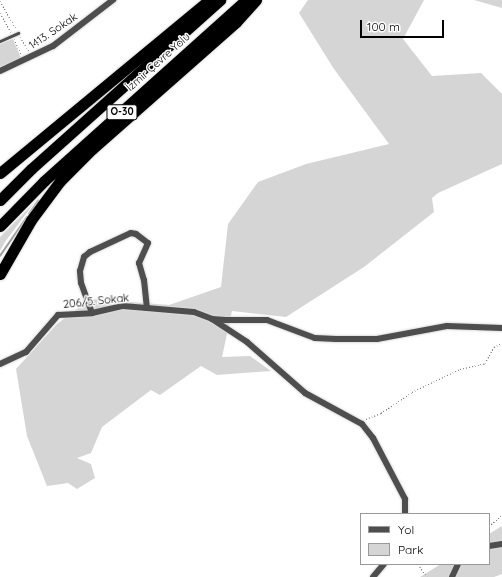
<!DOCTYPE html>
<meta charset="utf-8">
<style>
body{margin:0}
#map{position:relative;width:502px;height:577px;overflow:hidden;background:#fff;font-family:Quicksand,sans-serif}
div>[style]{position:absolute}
.green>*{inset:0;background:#d5d5d5}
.stream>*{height:1.5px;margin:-0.75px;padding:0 0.75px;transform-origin:0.75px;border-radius:0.75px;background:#9c9c9c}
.path>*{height:1px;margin-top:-0.5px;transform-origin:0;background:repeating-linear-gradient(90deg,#707070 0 1px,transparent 0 3px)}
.roads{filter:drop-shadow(0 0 1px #dbdbdb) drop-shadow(0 0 1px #dbdbdb)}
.service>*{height:3px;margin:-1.5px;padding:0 1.5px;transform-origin:1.5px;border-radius:1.5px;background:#4e4e4e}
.minor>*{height:6px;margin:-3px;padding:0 3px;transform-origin:3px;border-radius:3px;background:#4e4e4e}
.motorway>*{height:11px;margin:-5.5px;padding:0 5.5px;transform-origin:5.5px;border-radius:5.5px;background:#000}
span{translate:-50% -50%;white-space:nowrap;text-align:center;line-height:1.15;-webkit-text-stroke:3px #fff;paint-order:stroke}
.shield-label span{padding:1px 3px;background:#fff;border:1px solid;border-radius:3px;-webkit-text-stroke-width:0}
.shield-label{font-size:10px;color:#000;font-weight:700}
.street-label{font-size:11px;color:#000}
.legend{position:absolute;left:360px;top:513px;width:130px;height:52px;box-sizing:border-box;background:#fff;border:1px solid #999;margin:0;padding:5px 7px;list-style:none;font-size:12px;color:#000}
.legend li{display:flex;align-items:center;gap:8px;height:20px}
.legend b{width:20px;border:1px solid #999}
.scale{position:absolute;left:360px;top:20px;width:84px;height:18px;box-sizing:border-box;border:2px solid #000;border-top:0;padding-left:5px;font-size:12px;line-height:14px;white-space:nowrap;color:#000;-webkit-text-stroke:3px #fff;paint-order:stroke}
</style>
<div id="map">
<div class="green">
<i style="clip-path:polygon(308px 0,424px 0,403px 39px,432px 76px,481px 73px,502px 94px,502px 164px,438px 193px,432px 198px,434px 212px,364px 267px,286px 317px,232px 311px,222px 357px,250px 356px,271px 371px,217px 375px,201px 366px,160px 395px,151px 390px,102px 427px,91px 453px,77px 458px,91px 464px,95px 478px,77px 489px,68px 483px,47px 486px,27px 436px,16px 369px,57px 324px,90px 299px,169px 305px,221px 287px,228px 224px,258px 182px,306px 164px,389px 144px,334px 69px,299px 13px)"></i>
<i style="clip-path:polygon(474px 0,502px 0,502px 8px)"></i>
<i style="clip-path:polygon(13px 39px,21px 58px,0 67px,0 44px)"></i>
<i style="clip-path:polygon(34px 203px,5px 242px,0 251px,0 237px)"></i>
<i style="clip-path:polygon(502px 526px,502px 574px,494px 577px,420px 577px,441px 564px,489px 564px,489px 534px)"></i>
</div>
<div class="stream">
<i style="left:29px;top:214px;width:16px;rotate:-55deg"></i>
<i style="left:0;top:256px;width:47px;rotate:-55.3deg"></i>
</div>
<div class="path">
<i style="left:0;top:1px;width:32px;rotate:60deg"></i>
<i style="left:0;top:13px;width:22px;rotate:60deg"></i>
<i style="left:20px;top:37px;width:17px;rotate:57deg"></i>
<i style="left:14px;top:39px;width:17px;rotate:65deg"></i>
<i style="left:366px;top:419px;width:16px;rotate:-22deg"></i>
<i style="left:381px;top:413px;width:37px;rotate:-34deg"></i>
<i style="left:412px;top:392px;width:53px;rotate:-25.6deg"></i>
<i style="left:460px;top:369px;width:26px;rotate:-13deg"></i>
<i style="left:485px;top:363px;width:18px;rotate:-61deg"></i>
<i style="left:494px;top:347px;width:9px;rotate:-27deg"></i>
<i style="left:489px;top:526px;width:17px;rotate:-40deg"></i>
<i style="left:418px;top:564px;width:16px;rotate:55deg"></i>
</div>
<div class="roads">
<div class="service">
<i style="left:0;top:41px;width:20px;rotate:-24deg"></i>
</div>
<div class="minor">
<i style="left:0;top:71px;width:59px;rotate:-25.3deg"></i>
<i style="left:53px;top:46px;width:76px;rotate:-37.5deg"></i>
<i style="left:92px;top:313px;width:32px;rotate:-110deg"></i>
<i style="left:81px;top:283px;width:12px;rotate:-95deg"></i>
<i style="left:80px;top:271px;width:15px;rotate:-74deg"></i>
<i style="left:84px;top:257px;width:8px;rotate:-40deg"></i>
<i style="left:90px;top:252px;width:45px;rotate:-24.9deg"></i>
<i style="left:131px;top:233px;width:5px;rotate:11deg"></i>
<i style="left:136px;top:234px;width:15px;rotate:37deg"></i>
<i style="left:148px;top:243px;width:22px;rotate:114deg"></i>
<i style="left:139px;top:263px;width:18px;rotate:74deg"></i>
<i style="left:144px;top:280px;width:28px;rotate:84deg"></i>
<i style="left:212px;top:319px;width:42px;rotate:33.3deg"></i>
<i style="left:247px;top:342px;width:77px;rotate:41.3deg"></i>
<i style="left:305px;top:393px;width:65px;rotate:28.5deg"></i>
<i style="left:362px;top:424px;width:18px;rotate:52deg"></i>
<i style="left:373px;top:438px;width:69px;rotate:62.3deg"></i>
<i style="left:405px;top:499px;width:15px;rotate:90deg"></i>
<i style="left:0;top:364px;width:29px;rotate:-25deg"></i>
<i style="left:26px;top:352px;width:49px;rotate:-49.1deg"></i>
<i style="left:58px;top:315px;width:34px;rotate:-3deg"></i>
<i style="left:92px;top:313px;width:32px;rotate:-13deg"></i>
<i style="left:123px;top:306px;width:71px;rotate:4.8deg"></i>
<i style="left:194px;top:312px;width:19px;rotate:21deg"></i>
<i style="left:212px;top:319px;width:14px;rotate:4deg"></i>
<i style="left:226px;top:320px;width:41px"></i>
<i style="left:267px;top:320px;width:51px;rotate:20.6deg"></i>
<i style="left:315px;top:338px;width:21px;rotate:3deg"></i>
<i style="left:336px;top:339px;width:41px"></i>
<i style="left:377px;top:339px;width:71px;rotate:-10.5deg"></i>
<i style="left:447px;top:326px;width:55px;rotate:2.1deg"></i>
<i style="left:489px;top:546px;width:13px;rotate:-9deg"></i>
<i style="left:373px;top:577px;width:17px;rotate:-50deg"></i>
<i style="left:452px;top:577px;width:14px;rotate:-65deg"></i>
</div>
<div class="motorway">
<i style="left:0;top:173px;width:271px;rotate:-39.6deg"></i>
<i style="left:0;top:200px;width:44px;rotate:-45deg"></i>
<i style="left:31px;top:169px;width:254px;rotate:-41.8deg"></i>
<i style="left:0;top:226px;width:63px;rotate:-45.6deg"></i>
<i style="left:44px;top:181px;width:271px;rotate:-41.9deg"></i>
<i style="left:0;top:274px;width:62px;rotate:-60.1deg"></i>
<i style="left:31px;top:220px;width:49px;rotate:-53.4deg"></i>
<i style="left:60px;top:181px;width:45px;rotate:-45deg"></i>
<i style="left:92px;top:149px;width:192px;rotate:-41.4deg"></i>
<i style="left:236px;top:22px;width:30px;rotate:-48deg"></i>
</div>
</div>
<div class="shield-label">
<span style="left:122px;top:112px">O-30</span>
</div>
<div class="street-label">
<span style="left:53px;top:31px;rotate:-34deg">1413. Sokak</span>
<span style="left:158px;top:62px;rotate:-42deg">İzmir Çevre Yolu</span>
<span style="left:96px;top:301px;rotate:-6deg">206/5. Sokak</span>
</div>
<ul class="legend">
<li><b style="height:5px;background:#4e4e4e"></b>Yol</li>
<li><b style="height:11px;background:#d5d5d5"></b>Park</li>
</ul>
<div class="scale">100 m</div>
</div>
